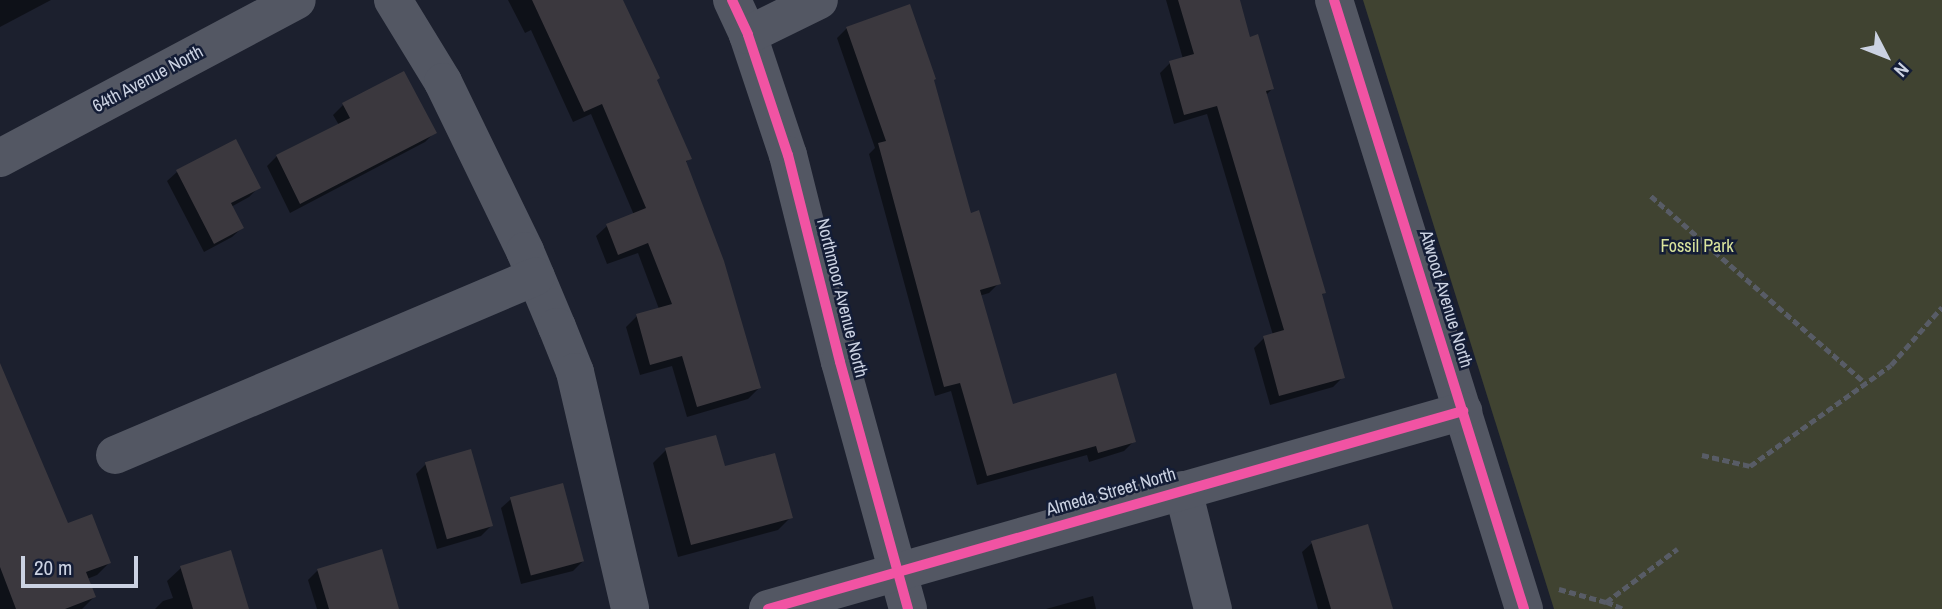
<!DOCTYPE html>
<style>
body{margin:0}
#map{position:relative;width:1942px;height:609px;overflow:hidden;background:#1c202e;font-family:"Archivo Narrow",sans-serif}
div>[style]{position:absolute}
.green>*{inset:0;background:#404331}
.shadow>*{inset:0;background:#0007}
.building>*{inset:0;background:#3b383e;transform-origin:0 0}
.path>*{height:4.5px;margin-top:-2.25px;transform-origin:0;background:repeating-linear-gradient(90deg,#585c66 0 7px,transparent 0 10.5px)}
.minor>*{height:38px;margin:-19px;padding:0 19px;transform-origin:19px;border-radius:19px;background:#535763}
.cycleway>*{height:10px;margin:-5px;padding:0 5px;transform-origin:5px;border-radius:5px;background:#f153a3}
span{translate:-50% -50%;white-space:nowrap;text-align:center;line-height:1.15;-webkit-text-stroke:5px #141d36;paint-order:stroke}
.street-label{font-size:18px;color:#cbd2e2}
.park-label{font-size:18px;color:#dae49d}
.north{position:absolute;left:1851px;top:21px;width:70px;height:70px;-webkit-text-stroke:5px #141d36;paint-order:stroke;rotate:132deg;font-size:19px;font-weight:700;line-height:28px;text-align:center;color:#cbd2e2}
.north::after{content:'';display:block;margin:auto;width:24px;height:32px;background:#cbd2e2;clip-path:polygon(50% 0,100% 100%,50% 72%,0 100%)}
.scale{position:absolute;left:21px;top:556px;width:117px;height:32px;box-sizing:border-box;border:4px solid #cbd2e2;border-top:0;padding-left:9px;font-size:21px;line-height:24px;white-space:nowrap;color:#cbd2e2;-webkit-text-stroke:5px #141d36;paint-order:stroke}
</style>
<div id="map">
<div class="green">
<i style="clip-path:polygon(1363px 0,1942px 0,1942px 609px,1554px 609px)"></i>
</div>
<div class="shadow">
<i style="clip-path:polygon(0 0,51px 0,0 27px)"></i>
<i style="clip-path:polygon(508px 0,614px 0,690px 158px,685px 163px,759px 388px,748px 399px,687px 417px,672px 366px,640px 375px,626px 327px,637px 316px,659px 309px,638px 253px,607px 264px,596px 236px,607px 226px,634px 215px,591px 114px,573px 122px,531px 30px,525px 33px)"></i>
<i style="clip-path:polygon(1166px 0,1238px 0,1249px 39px,1272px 89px,1266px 95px,1324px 293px,1320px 296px,1343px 377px,1333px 387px,1270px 405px,1254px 348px,1264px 338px,1273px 335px,1207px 114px,1174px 124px,1160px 73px,1170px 63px,1183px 59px)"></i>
<i style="clip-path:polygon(847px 28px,932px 80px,970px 215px,999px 283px,989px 293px,979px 296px,1012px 406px,1134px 441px,1124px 451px,1089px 462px,1087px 455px,977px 485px,951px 391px,935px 396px,869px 154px,875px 148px,837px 38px)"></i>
<i style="clip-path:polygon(343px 105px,435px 132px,425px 142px,290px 213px,267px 166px,277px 156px,339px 125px,333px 115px)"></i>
<i style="clip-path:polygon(235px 142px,259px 187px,249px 197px,231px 207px,242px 228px,232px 237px,204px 252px,167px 181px,177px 172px)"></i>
<i style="clip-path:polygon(0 369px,67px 525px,109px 563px,97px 575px,87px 579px,94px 597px,82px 609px,0 609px)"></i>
<i style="clip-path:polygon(666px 450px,724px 469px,791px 517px,778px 530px,678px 557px,653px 463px)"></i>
<i style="clip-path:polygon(426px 464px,491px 526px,481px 536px,437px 549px,416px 474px)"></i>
<i style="clip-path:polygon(511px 499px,583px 561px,573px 571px,521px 584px,501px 508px)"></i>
<i style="clip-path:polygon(1312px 543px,1385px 609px,1318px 609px,1302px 552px)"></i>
<i style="clip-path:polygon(181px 568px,247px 609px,155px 609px,163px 601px,173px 598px,167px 581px)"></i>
<i style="clip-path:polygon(318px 570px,397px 609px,317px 609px,308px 580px)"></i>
<i style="clip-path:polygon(1093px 596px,1096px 609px,1046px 609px)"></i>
</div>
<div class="building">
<i style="clip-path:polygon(532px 0,623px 0,660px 78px,657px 80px,692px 159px,686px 161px,724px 261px,761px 388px,697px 407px,682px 356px,650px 365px,636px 314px,672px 304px,648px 243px,618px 255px,606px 224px,646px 208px,602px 104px,584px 112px)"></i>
<i style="clip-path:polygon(1178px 0,1240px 0,1250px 37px,1258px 34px,1274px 89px,1266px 91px,1326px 293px,1322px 294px,1345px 378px,1279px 396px,1263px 336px,1284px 330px,1217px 106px,1184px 115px,1169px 61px,1194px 54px)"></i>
<i style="clip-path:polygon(910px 4px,936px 79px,934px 80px,971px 213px,979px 210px,1001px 284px,980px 290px,1013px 404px,1116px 373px,1136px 442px,1098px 453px,1096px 446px,987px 476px,960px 383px,944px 387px,878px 143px,886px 141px,846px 27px)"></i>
<i style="clip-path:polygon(404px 71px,437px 133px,300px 204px,276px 155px,350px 118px,342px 103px)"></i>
<i style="clip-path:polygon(236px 139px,261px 188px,231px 203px,244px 228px,214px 244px,176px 170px)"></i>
<i style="clip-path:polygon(0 363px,68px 523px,92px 514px,111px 563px,86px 572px,96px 597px,65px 609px,16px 609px,0 567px)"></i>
<i style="clip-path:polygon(716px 435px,725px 466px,775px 453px,793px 518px,691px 545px,665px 448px)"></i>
<i style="left:471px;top:449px;width:80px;height:48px;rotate:74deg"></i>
<i style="left:563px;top:483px;width:81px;height:55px;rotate:75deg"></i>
<i style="clip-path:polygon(1368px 524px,1393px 609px,1331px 609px,1311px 541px)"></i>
<i style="clip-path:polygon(382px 549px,399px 609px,329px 609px,317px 569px)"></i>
<i style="clip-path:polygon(231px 550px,249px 609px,193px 609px,180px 566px)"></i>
</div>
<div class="path">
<i style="left:1651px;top:196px;width:284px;rotate:41.1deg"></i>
<i style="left:1702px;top:455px;width:49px;rotate:12.9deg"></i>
<i style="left:1750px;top:466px;width:173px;rotate:-35.6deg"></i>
<i style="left:1891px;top:365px;width:77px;rotate:-48.7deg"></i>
<i style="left:1559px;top:589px;width:49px;rotate:15.5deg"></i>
<i style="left:1622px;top:609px;width:17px;rotate:-156deg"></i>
<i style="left:1606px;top:602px;width:89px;rotate:-36.7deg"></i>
</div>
<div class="minor">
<i style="left:393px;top:0;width:96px;rotate:58.6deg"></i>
<i style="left:443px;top:82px;width:188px;rotate:64.1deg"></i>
<i style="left:525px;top:251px;width:82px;rotate:67.2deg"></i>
<i style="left:557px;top:327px;width:48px;rotate:68.2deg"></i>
<i style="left:575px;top:372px;width:243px;rotate:76.9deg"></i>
<i style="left:732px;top:0;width:38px;rotate:65deg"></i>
<i style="left:748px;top:35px;width:126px;rotate:71.6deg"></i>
<i style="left:788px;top:155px;width:213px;rotate:75.9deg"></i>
<i style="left:840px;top:362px;width:256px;rotate:74.6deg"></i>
<i style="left:1334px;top:0;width:638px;rotate:72.67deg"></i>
<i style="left:748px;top:35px;width:79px;rotate:-26.2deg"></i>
<i style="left:0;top:158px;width:336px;rotate:-28deg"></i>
<i style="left:115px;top:455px;width:457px;rotate:-23deg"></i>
<i style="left:1183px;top:490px;width:123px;rotate:75.9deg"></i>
<i style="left:768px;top:609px;width:723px;rotate:-15.9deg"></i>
</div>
<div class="cycleway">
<i style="left:732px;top:0;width:38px;rotate:65deg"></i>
<i style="left:748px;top:35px;width:126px;rotate:71.6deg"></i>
<i style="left:788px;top:155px;width:213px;rotate:75.9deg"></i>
<i style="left:840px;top:362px;width:256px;rotate:74.6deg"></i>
<i style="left:1334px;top:0;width:638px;rotate:72.67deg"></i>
<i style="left:768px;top:609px;width:723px;rotate:-15.9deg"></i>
</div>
<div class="street-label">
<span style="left:148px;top:79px;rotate:-28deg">64th Avenue North</span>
<span style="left:842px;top:298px;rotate:76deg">Northmoor Avenue North</span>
<span style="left:1446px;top:299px;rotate:73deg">Atwood Avenue North</span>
<span style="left:1111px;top:492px;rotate:-16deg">Almeda Street North</span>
</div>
<div class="park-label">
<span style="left:1697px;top:246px">Fossil Park</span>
</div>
<div class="north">N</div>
<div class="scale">20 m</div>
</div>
